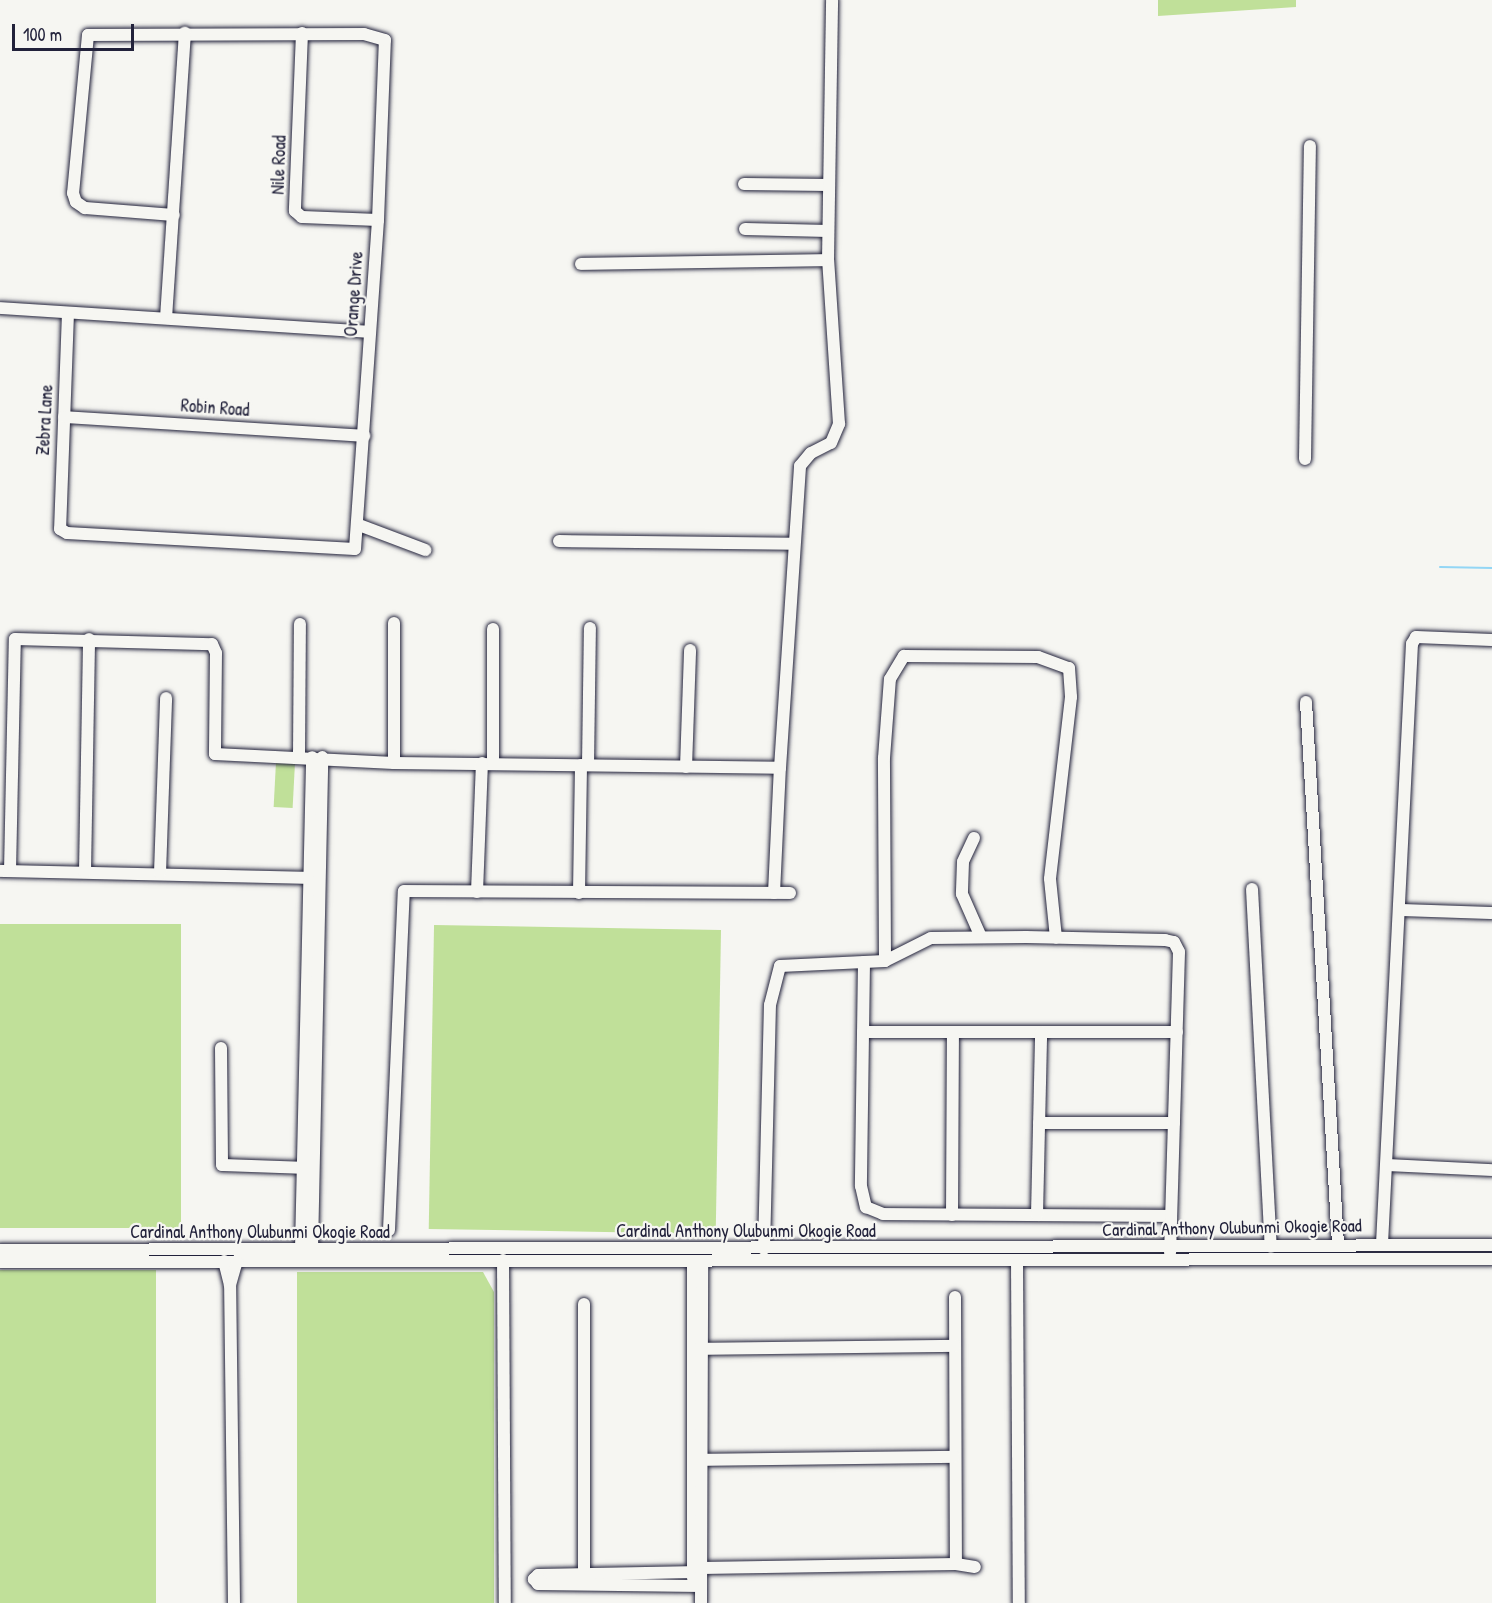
<!DOCTYPE html>
<style>
body{margin:0}
#map{position:relative;width:1492px;height:1603px;overflow:hidden;background:#f6f6f2;font-family:"Patrick Hand",sans-serif}
div>[style]{position:absolute}
.green>*{inset:0;background:#c0e099;transform-origin:0 0}
.stream>*{height:2px;margin:-1px;padding:0 1px;transform-origin:1px;border-radius:1px;background:#93d6f5}
.roads{filter:drop-shadow(0 0 2px #22223b) drop-shadow(0 0 2px #22223b)}
.minor>*{height:12px;margin:-6px;padding:0 6px;transform-origin:6px;border-radius:6px;background:#f6f6f2}
span{translate:-50% -50%;white-space:nowrap;text-align:center;line-height:1.15;-webkit-text-stroke:4.5px #f6f6f2;paint-order:stroke}
.street-label{font-size:18px;color:#22223b}
.scale{position:absolute;left:12px;top:24px;width:122px;height:27px;box-sizing:border-box;border:3px solid #22223b;border-top:0;padding-left:8px;font-size:18px;line-height:21px;white-space:nowrap;color:#22223b;-webkit-text-stroke:4px #f6f6f2;paint-order:stroke}
</style>
<div id="map">
<div class="green">
<i style="clip-path:polygon(1158px 0,1296px 0,1296px 7px,1158px 16px)"></i>
<i style="left:276px;top:762px;width:19px;height:45px;rotate:3deg"></i>
<i style="left:0;top:924px;width:181px;height:304px"></i>
<i style="left:721px;top:930px;width:304px;height:287px;rotate:91deg"></i>
<i style="left:0;top:1270px;width:156px;height:333px"></i>
<i style="clip-path:polygon(297px 1272px,483px 1272px,494px 1292px,494px 1603px,297px 1603px)"></i>
</div>
<div class="stream">
<i style="left:1440px;top:567px;width:52px;rotate:1.1deg"></i>
</div>
<div class="roads">
<div class="minor">
<i style="left:302px;top:33px;width:178px;rotate:92.3deg"></i>
<i style="left:295px;top:211px;width:9px;rotate:41deg"></i>
<i style="left:302px;top:217px;width:76px;rotate:2.3deg"></i>
<i style="left:744px;top:184px;width:85px;rotate:0.7deg"></i>
<i style="left:745px;top:229px;width:83px;rotate:1.4deg"></i>
<i style="left:581px;top:264px;width:247px;rotate:-0.9deg"></i>
<i style="left:0;top:308px;width:370px;rotate:3.7deg"></i>
<i style="left:68px;top:313px;width:216px;rotate:92.1deg"></i>
<i style="left:60px;top:529px;width:8px;rotate:30deg"></i>
<i style="left:67px;top:533px;width:288px;rotate:3.2deg"></i>
<i style="left:355px;top:549px;width:330px;rotate:-86deg"></i>
<i style="left:378px;top:220px;width:180px;rotate:-87.8deg"></i>
<i style="left:385px;top:40px;width:22px;rotate:-164deg"></i>
<i style="left:364px;top:34px;width:276px;rotate:179.8deg"></i>
<i style="left:88px;top:35px;width:159px;rotate:95.4deg"></i>
<i style="left:73px;top:193px;width:9px;rotate:72deg"></i>
<i style="left:76px;top:202px;width:11px;rotate:34deg"></i>
<i style="left:85px;top:208px;width:89px;rotate:4.5deg"></i>
<i style="left:166px;top:318px;width:286px;rotate:-86.2deg"></i>
<i style="left:64px;top:417px;width:301px;rotate:3.6deg"></i>
<i style="left:1305px;top:459px;width:313px;rotate:-89.1deg"></i>
<i style="left:359px;top:525px;width:71px;rotate:20.7deg"></i>
<i style="left:559px;top:541px;width:234px;rotate:0.7deg"></i>
<i style="left:493px;top:629px;width:134px;rotate:90deg"></i>
<i style="left:1306px;top:702px;width:543px;rotate:86.62deg"></i>
<i style="left:299px;top:756px;width:132px;rotate:-89.6deg"></i>
<i style="left:394px;top:763px;width:140px;rotate:-90deg"></i>
<i style="left:588px;top:765px;width:137px;rotate:-89.2deg"></i>
<i style="left:686px;top:767px;width:117px;rotate:-88deg"></i>
<i style="left:974px;top:838px;width:26px;rotate:115deg"></i>
<i style="left:963px;top:862px;width:32px;rotate:92deg"></i>
<i style="left:962px;top:894px;width:47px;rotate:66.2deg"></i>
<i style="left:0;top:871px;width:319px;rotate:1.3deg"></i>
<i style="left:10px;top:871px;width:232px;rotate:-88.8deg"></i>
<i style="left:15px;top:639px;width:197px;rotate:1.5deg"></i>
<i style="left:212px;top:644px;width:10px;rotate:66deg"></i>
<i style="left:216px;top:653px;width:101px;rotate:90.6deg"></i>
<i style="left:215px;top:754px;width:179px;rotate:2.9deg"></i>
<i style="left:394px;top:763px;width:386px;rotate:0.7deg"></i>
<i style="left:780px;top:768px;width:303px;rotate:-86.2deg"></i>
<i style="left:800px;top:466px;width:17px;rotate:-50deg"></i>
<i style="left:811px;top:453px;width:22px;rotate:-27deg"></i>
<i style="left:831px;top:443px;width:21px;rotate:-67deg"></i>
<i style="left:839px;top:424px;width:164px;rotate:-93.8deg"></i>
<i style="left:828px;top:260px;width:260px;rotate:-89.1deg"></i>
<i style="left:85px;top:872px;width:233px;rotate:-89deg"></i>
<i style="left:160px;top:873px;width:175px;rotate:-88deg"></i>
<i style="left:1252px;top:889px;width:358px;rotate:87deg"></i>
<i style="left:477px;top:892px;width:129px;rotate:-87.8deg"></i>
<i style="left:579px;top:893px;width:128px;rotate:-89.1deg"></i>
<i style="left:774px;top:893px;width:125px;rotate:-87.3deg"></i>
<i style="left:1400px;top:910px;width:92px;rotate:1.9deg"></i>
<i style="left:885px;top:961px;width:203px;rotate:-90.3deg"></i>
<i style="left:884px;top:758px;width:79px;rotate:-85.7deg"></i>
<i style="left:890px;top:679px;width:27px;rotate:-59deg"></i>
<i style="left:904px;top:656px;width:134px;rotate:0.4deg"></i>
<i style="left:1038px;top:657px;width:33px;rotate:20deg"></i>
<i style="left:1069px;top:668px;width:29px;rotate:86deg"></i>
<i style="left:1071px;top:697px;width:183px;rotate:96.6deg"></i>
<i style="left:1050px;top:879px;width:59px;rotate:84.2deg"></i>
<i style="left:864px;top:962px;width:224px;rotate:90.8deg"></i>
<i style="left:861px;top:1186px;width:22px;rotate:77deg"></i>
<i style="left:866px;top:1207px;width:18px;rotate:22deg"></i>
<i style="left:883px;top:1214px;width:288px;rotate:0.4deg"></i>
<i style="left:863px;top:1032px;width:314px"></i>
<i style="left:221px;top:1048px;width:117px;rotate:89.5deg"></i>
<i style="left:222px;top:1165px;width:87px;rotate:2deg"></i>
<i style="left:1039px;top:1123px;width:135px"></i>
<i style="left:1388px;top:1165px;width:104px;rotate:2.8deg"></i>
<i style="left:952px;top:1215px;width:182px;rotate:-89.7deg"></i>
<i style="left:1037px;top:1215px;width:183px;rotate:-88.7deg"></i>
<i style="left:389px;top:1230px;width:339px;rotate:-87.5deg"></i>
<i style="left:404px;top:891px;width:386px;rotate:0.3deg"></i>
<i style="left:1382px;top:1244px;width:601px;rotate:-87.14deg"></i>
<i style="left:1412px;top:644px;width:8px;rotate:-60deg"></i>
<i style="left:1416px;top:637px;width:76px;rotate:2.3deg"></i>
<i style="left:301px;top:1249px;width:492px;rotate:-88.7deg"></i>
<i style="left:312px;top:1249px;width:492px;rotate:-88.8deg"></i>
<i style="left:764px;top:1249px;width:244px;rotate:-88.6deg"></i>
<i style="left:770px;top:1005px;width:40px;rotate:-75.6deg"></i>
<i style="left:780px;top:966px;width:105px;rotate:-2.7deg"></i>
<i style="left:885px;top:961px;width:51px;rotate:-26.6deg"></i>
<i style="left:931px;top:938px;width:95px;rotate:-0.6deg"></i>
<i style="left:1026px;top:937px;width:139px;rotate:1.2deg"></i>
<i style="left:1165px;top:940px;width:9px;rotate:13deg"></i>
<i style="left:1174px;top:942px;width:11px;rotate:63deg"></i>
<i style="left:1179px;top:952px;width:301px;rotate:91.7deg"></i>
<i style="left:0;top:1250px;width:1492px;rotate:-0.19deg"></i>
<i style="left:503px;top:1260px;width:343px;rotate:89.7deg"></i>
<i style="left:1017px;top:1260px;width:343px;rotate:89.7deg"></i>
<i style="left:224px;top:1261px;width:25px;rotate:76deg"></i>
<i style="left:0;top:1262px;width:1492px;rotate:-0.12deg"></i>
<i style="left:955px;top:1297px;width:267px;rotate:89.8deg"></i>
<i style="left:584px;top:1304px;width:277px;rotate:90deg"></i>
<i style="left:694px;top:1349px;width:261px;rotate:-0.7deg"></i>
<i style="left:695px;top:1460px;width:259px;rotate:-0.7deg"></i>
<i style="left:701px;top:1568px;width:255px;rotate:-0.9deg"></i>
<i style="left:956px;top:1564px;width:19px;rotate:9deg"></i>
<i style="left:700px;top:1572px;width:162px;rotate:178.9deg"></i>
<i style="left:538px;top:1575px;width:6px;rotate:135deg"></i>
<i style="left:534px;top:1579px;width:6px;rotate:51deg"></i>
<i style="left:538px;top:1584px;width:163px;rotate:0.7deg"></i>
<i style="left:693px;top:1578px;width:317px;rotate:-90deg"></i>
<i style="left:234px;top:1603px;width:318px;rotate:-90.7deg"></i>
<i style="left:230px;top:1285px;width:25px;rotate:-74deg"></i>
<i style="left:701px;top:1603px;width:342px;rotate:-89.8deg"></i>
</div>
</div>
<div class="street-label">
<span style="left:279px;top:165px;rotate:-88deg">Nile Road</span>
<span style="left:354px;top:294px;rotate:-86deg">Orange Drive</span>
<span style="left:215px;top:408px;rotate:4deg">Robin Road</span>
<span style="left:45px;top:420px;rotate:-87deg">Zebra Lane</span>
<span style="left:1232px;top:1228px;rotate:-1deg">Cardinal Anthony Olubunmi Okogie Road</span>
<span style="left:746px;top:1231px">Cardinal Anthony Olubunmi Okogie Road</span>
<span style="left:260px;top:1232px">Cardinal Anthony Olubunmi Okogie Road</span>
</div>
<div class="scale">100 m</div>
</div>
